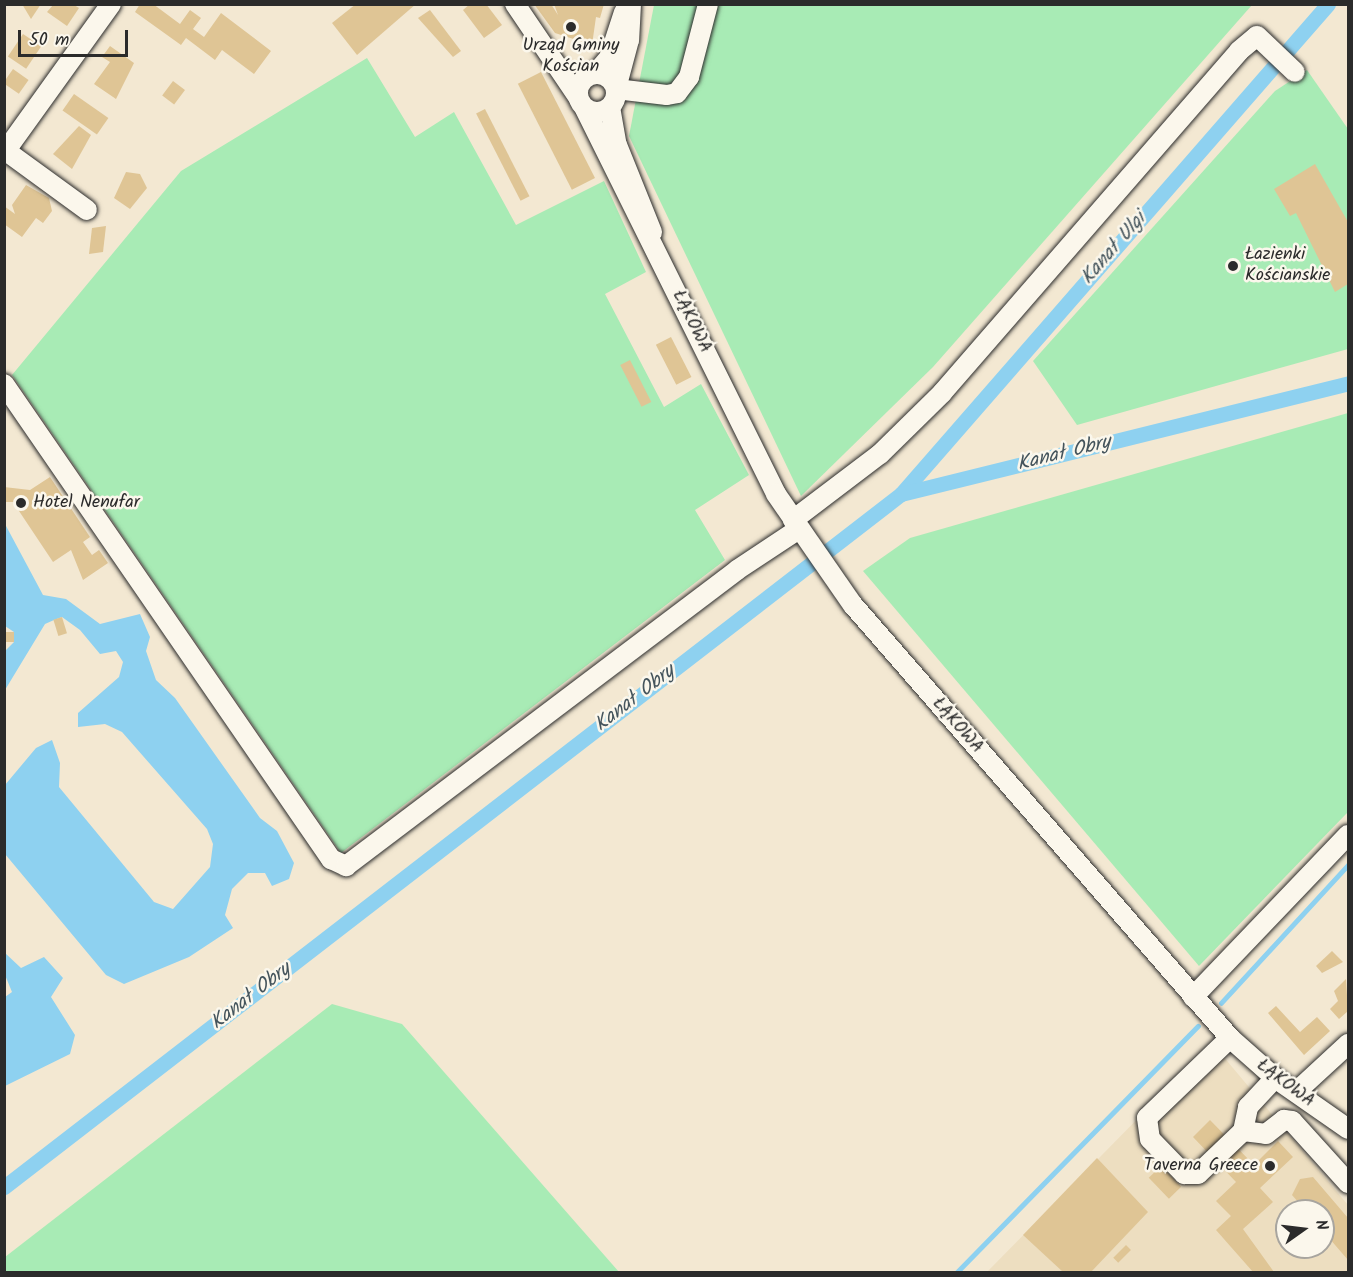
<!DOCTYPE html>
<meta charset="utf-8">
<style>
body{margin:0}
#map{position:relative;width:1353px;height:1277px;overflow:hidden;background:#f3e8d2;font-family:Kalam,sans-serif}
div>[style]{position:absolute}
.built>*{inset:0;background:#eddec0}
.green>*{inset:0;background:#a8ebb5}
.water>*{inset:0;background:#8ed1f0}
.stream>*{height:4.5px;margin:-2.25px;padding:0 2.25px;transform-origin:2.25px;border-radius:2.25px;background:#8ed1f0}
.canal>*{height:15px;margin:-7.5px;padding:0 7.5px;transform-origin:7.5px;border-radius:7.5px;background:#8ed1f0}
.building>*{inset:0;background:#dfc595;transform-origin:0 0}
.roads{filter:drop-shadow(0 0 2px #2b2b2b) drop-shadow(0 0 2px #2b2b2b)}
.minor>*{height:20px;margin:-10px;padding:0 10px;transform-origin:10px;border-radius:10px;background:#fbf7ec}
.minor>.ring{margin:-10px;padding:0;box-sizing:content-box;background:none;border:20px solid #fbf7ec;border-radius:50%}
.dots>*{width:16px;height:16px;translate:-50% -50%;box-sizing:border-box;border:3px solid #fbf7ec;border-radius:50%}
span{translate:-50% -50%;white-space:nowrap;text-align:center;line-height:1.15;-webkit-text-stroke:5px #fbf7ec;paint-order:stroke}
.poi-label{font-size:18px;color:#2b2b2b}
.left{translate:0 -50%;text-align:left}
.right{translate:-100% -50%;text-align:right}
.street-label{font-size:18px;color:#2b2b2b}
.water-label{font-size:20px;color:#44545c;font-style:italic}
.frame{position:absolute;inset:0;border:6px solid #2b2b2b;pointer-events:none}
.north{position:absolute;left:1275px;top:1199px;width:60px;height:60px;box-sizing:border-box;background:#fbf7ec;border:2px solid #a8a59f;border-radius:50%;rotate:76deg;font-size:16px;font-weight:700;line-height:24px;text-align:center;color:#2b2b2b}
.north::after{content:'';display:block;margin:auto;width:21px;height:27px;background:#2b2b2b;clip-path:polygon(50% 0,100% 100%,50% 72%,0 100%)}
.scale{position:absolute;left:18px;top:30px;width:110px;height:27px;box-sizing:border-box;border:3px solid #2b2b2b;border-top:0;padding-left:8px;font-size:18px;line-height:21px;white-space:nowrap;color:#2b2b2b;-webkit-text-stroke:4px #fbf7ec;paint-order:stroke}
</style>
<div id="map">
<div class="built">
<i style="clip-path:polygon(evenodd,1212px 1043px,1348px 1205px,1348px 1272px,987px 1272px,1212px 1043px,1287px 1211px,1323px 1211px,1323px 1247px,1287px 1247px,1287px 1211px)"></i>
</div>
<div class="green">
<i style="clip-path:polygon(654px 5px,1252px 5px,933px 367px,801px 496px,629px 136px)"></i>
<i style="clip-path:polygon(367px 58px,415px 137px,454px 112px,516px 225px,604px 181px,646px 272px,605px 294px,664px 407px,701px 384px,749px 475px,695px 510px,725px 560px,341px 853px,12px 375px,181px 171px)"></i>
<i style="clip-path:polygon(1307px 70px,1348px 129px,1348px 349px,1077px 425px,1033px 361px,1275px 91px)"></i>
<i style="clip-path:polygon(1348px 413px,1348px 812px,1199px 966px,863px 571px,910px 538px)"></i>
<i style="clip-path:polygon(332px 1004px,402px 1024px,619px 1272px,5px 1272px,5px 1257px)"></i>
</div>
<div class="water">
<i style="clip-path:polygon(5px 524px,43px 595px,66px 599px,100px 624px,140px 614px,150px 637px,146px 651px,156px 680px,175px 698px,260px 818px,277px 831px,294px 863px,289px 879px,272px 886px,265px 873px,248px 873px,232px 889px,225px 915px,233px 928px,189px 957px,124px 984px,106px 975px,5px 854px,5px 785px,36px 748px,52px 740px,60px 763px,59px 787px,154px 902px,173px 909px,210px 867px,213px 844px,207px 829px,122px 732px,105px 724px,78px 727px,78px 713px,119px 677px,123px 662px,116px 651px,100px 654px,80px 630px,62px 617px,54px 620px,45px 624px,5px 690px,5px 651px,14px 642px,14px 632px,5px 626px)"></i>
<i style="clip-path:polygon(4px 952px,21px 968px,44px 957px,63px 978px,51px 997px,75px 1035px,70px 1054px,5px 1086px,5px 997px,12px 992px,5px 975px)"></i>
</div>
<div class="stream">
<i style="left:1221px;top:1003px;width:188px;rotate:-47.4deg"></i>
<i style="left:957px;top:1272px;width:344px;rotate:-45.6deg"></i>
</div>
<div class="canal">
<i style="left:901px;top:494px;width:650px;rotate:-48.93deg"></i>
<i style="left:4px;top:1187px;width:1134px;rotate:-37.69deg"></i>
<i style="left:901px;top:494px;width:461px;rotate:-13.9deg"></i>
</div>
<div class="building">
<i style="clip-path:polygon(22px 4px,41px 4px,31px 19px)"></i>
<i style="clip-path:polygon(140px 4px,153px 4px,180px 24px,190px 10px,201px 18px,193px 29px,204px 37px,221px 13px,271px 51px,254px 74px,222px 50px,215px 60px,186px 38px,181px 45px,135px 12px)"></i>
<i style="clip-path:polygon(356px 4px,416px 4px,357px 55px,332px 23px)"></i>
<i style="clip-path:polygon(470px 4px,486px 4px,502px 25px,484px 38px,463px 10px)"></i>
<i style="clip-path:polygon(534px 4px,551px 4px,558px 15px,554px 4px,604px 4px,600px 18px,596px 17px,592px 45px,555px 33px)"></i>
<i style="clip-path:polygon(53px 5px,74px 5px,79px 8px,67px 26px,47px 12px)"></i>
<i style="clip-path:polygon(430px 10px,461px 51px,453px 57px,418px 18px)"></i>
<i style="left:23px;top:34px;width:22px;height:27px;rotate:34deg"></i>
<i style="clip-path:polygon(110px 46px,134px 63px,116px 99px,94px 84px,110px 62px,102px 57px)"></i>
<i style="left:13px;top:69px;width:19px;height:17px;rotate:35deg"></i>
<i style="left:541px;top:72px;width:119px;height:26px;rotate:63deg"></i>
<i style="left:173px;top:81px;width:15px;height:18px;rotate:37deg"></i>
<i style="left:74px;top:94px;width:42px;height:20px;rotate:35deg"></i>
<i style="left:485px;top:109px;width:98px;height:10px;rotate:63deg"></i>
<i style="clip-path:polygon(79px 126px,91px 135px,72px 169px,53px 154px)"></i>
<i style="clip-path:polygon(1315px 164px,1348px 222px,1348px 284px,1335px 292px,1296px 213px,1290px 216px,1274px 189px)"></i>
<i style="clip-path:polygon(126px 172px,140px 174px,147px 188px,130px 209px,114px 198px)"></i>
<i style="clip-path:polygon(26px 185px,49px 198px,52px 211px,43px 223px,36px 218px,22px 237px,4px 224px,4px 206px,15px 214px,12px 205px)"></i>
<i style="clip-path:polygon(106px 226px,103px 252px,89px 254px,92px 228px)"></i>
<i style="left:671px;top:337px;width:45px;height:17px;rotate:63deg"></i>
<i style="left:630px;top:360px;width:47px;height:11px;rotate:63deg"></i>
<i style="clip-path:polygon(50px 477px,90px 537px,83px 542px,92px 555px,99px 550px,108px 563px,83px 580px,71px 550px,53px 562px,13px 502px,4px 502px,4px 487px,30px 490px)"></i>
<i style="left:62px;top:617px;width:17px;height:9px;rotate:73deg"></i>
<i style="left:4px;top:632px;width:10px;height:10px"></i>
<i style="clip-path:polygon(1332px 951px,1343px 962px,1322px 973px,1316px 966px)"></i>
<i style="clip-path:polygon(1346px 979px,1348px 1011px,1339px 1019px,1330px 1009px,1338px 1001px,1334px 991px)"></i>
<i style="clip-path:polygon(1276px 1006px,1300px 1032px,1317px 1017px,1330px 1031px,1304px 1055px,1268px 1013px)"></i>
<i style="clip-path:polygon(1210px 1120px,1254px 1165px,1278px 1141px,1293px 1157px,1260px 1188px,1273px 1202px,1243px 1229px,1274px 1272px,1253px 1272px,1216px 1230px,1231px 1216px,1216px 1201px,1236px 1182px,1193px 1137px)"></i>
<i style="clip-path:polygon(1097px 1158px,1148px 1212px,1091px 1272px,1063px 1272px,1023px 1235px)"></i>
<i style="left:1161px;top:1166px;width:29px;height:17px;rotate:46deg"></i>
<i style="clip-path:polygon(1313px 1177px,1348px 1218px,1348px 1260px,1323px 1231px,1323px 1211px,1306px 1211px,1292px 1195px,1300px 1179px)"></i>
<i style="left:1126px;top:1245px;width:7px;height:18px;rotate:45deg"></i>
</div>
<div class="roads">
<div class="minor">
<i style="left:515px;top:4px;width:112px;rotate:55.9deg"></i>
<i style="left:631px;top:4px;width:36px;rotate:93deg"></i>
<i style="left:629px;top:40px;width:51px;rotate:104.9deg"></i>
<i style="left:616px;top:89px;width:51px;rotate:6.7deg"></i>
<i style="left:667px;top:95px;width:10px;rotate:-11deg"></i>
<i style="left:677px;top:93px;width:20px;rotate:-53deg"></i>
<i style="left:689px;top:77px;width:75px;rotate:-75.4deg"></i>
<i style="left:596px;top:73px;width:20px;rotate:-49deg"></i>
<i style="left:609px;top:58px;width:48px;rotate:-71.9deg"></i>
<i class="ring" style="left:578px;top:74px;width:18px;height:18px"></i>
<i style="left:610px;top:107px;width:39px;rotate:80deg"></i>
<i style="left:617px;top:145px;width:94px;rotate:68.1deg"></i>
<i style="left:585px;top:109px;width:430px;rotate:63.6deg"></i>
<i style="left:776px;top:494px;width:135px;rotate:55.3deg"></i>
<i style="left:853px;top:605px;width:574px;rotate:48.95deg"></i>
<i style="left:1230px;top:1038px;width:60px;rotate:41.6deg"></i>
<i style="left:1275px;top:1078px;width:89px;rotate:34.9deg"></i>
<i style="left:6px;top:151px;width:100px;rotate:36.1deg"></i>
<i style="left:4px;top:153px;width:183px;rotate:-54.3deg"></i>
<i style="left:4px;top:384px;width:577px;rotate:55.46deg"></i>
<i style="left:331px;top:859px;width:17px;rotate:25deg"></i>
<i style="left:346px;top:866px;width:490px;rotate:-37.1deg"></i>
<i style="left:737px;top:570px;width:74px;rotate:-33.5deg"></i>
<i style="left:793px;top:520px;width:109px;rotate:-37.2deg"></i>
<i style="left:880px;top:454px;width:87px;rotate:-44.5deg"></i>
<i style="left:942px;top:393px;width:453px;rotate:-49deg"></i>
<i style="left:1239px;top:51px;width:23px;rotate:-40deg"></i>
<i style="left:1257px;top:36px;width:52px;rotate:43.5deg"></i>
<i style="left:1193px;top:997px;width:224px;rotate:-46.3deg"></i>
<i style="left:1230px;top:1038px;width:115px;rotate:136.1deg"></i>
<i style="left:1147px;top:1118px;width:21px;rotate:82deg"></i>
<i style="left:1150px;top:1139px;width:49px;rotate:45.8deg"></i>
<i style="left:1184px;top:1174px;width:14px"></i>
<i style="left:1198px;top:1174px;width:62px;rotate:-43.7deg"></i>
<i style="left:1243px;top:1131px;width:25px;rotate:-78deg"></i>
<i style="left:1248px;top:1107px;width:40px;rotate:-47deg"></i>
<i style="left:1296px;top:1092px;width:71px;rotate:-42.7deg"></i>
<i style="left:1243px;top:1131px;width:23px;rotate:7deg"></i>
<i style="left:1266px;top:1134px;width:23px;rotate:-38deg"></i>
<i style="left:1284px;top:1120px;width:8px;rotate:7deg"></i>
<i style="left:1292px;top:1121px;width:84px;rotate:47.9deg"></i>
</div>
</div>
<div class="dots">
<i style="left:571px;top:27px;background:#2b2b2b"></i>
<i style="left:1233px;top:266px;background:#2b2b2b"></i>
<i style="left:21px;top:503px;background:#2b2b2b"></i>
<i style="left:1270px;top:1166px;background:#2b2b2b"></i>
</div>
<div class="poi-label">
<span style="left:571px;top:57px">Urząd Gminy<br>Kościan</span>
<span class="left" style="left:1245px;top:266px">Łazienki<br>Kościanskie</span>
<span class="left" style="left:33px;top:503px">Hotel Nenufar</span>
<span class="right" style="left:1258px;top:1166px">Taverna Greece</span>
</div>
<div class="street-label">
<span style="left:691px;top:322px;rotate:64deg">ŁĄKOWA</span>
<span style="left:957px;top:726px;rotate:49deg">ŁĄKOWA</span>
<span style="left:1285px;top:1084px;rotate:37deg">ŁĄKOWA</span>
</div>
<div class="water-label">
<span style="left:1114px;top:249px;rotate:-49deg">Kanał Ulgi</span>
<span style="left:1064px;top:454px;rotate:-14deg">Kanał Obry</span>
<span style="left:635px;top:699px;rotate:-38deg">Kanał Obry</span>
<span style="left:251px;top:997px;rotate:-38deg">Kanał Obry</span>
</div>
<div class="frame"></div>
<div class="north">N</div>
<div class="scale">50 m</div>
</div>
